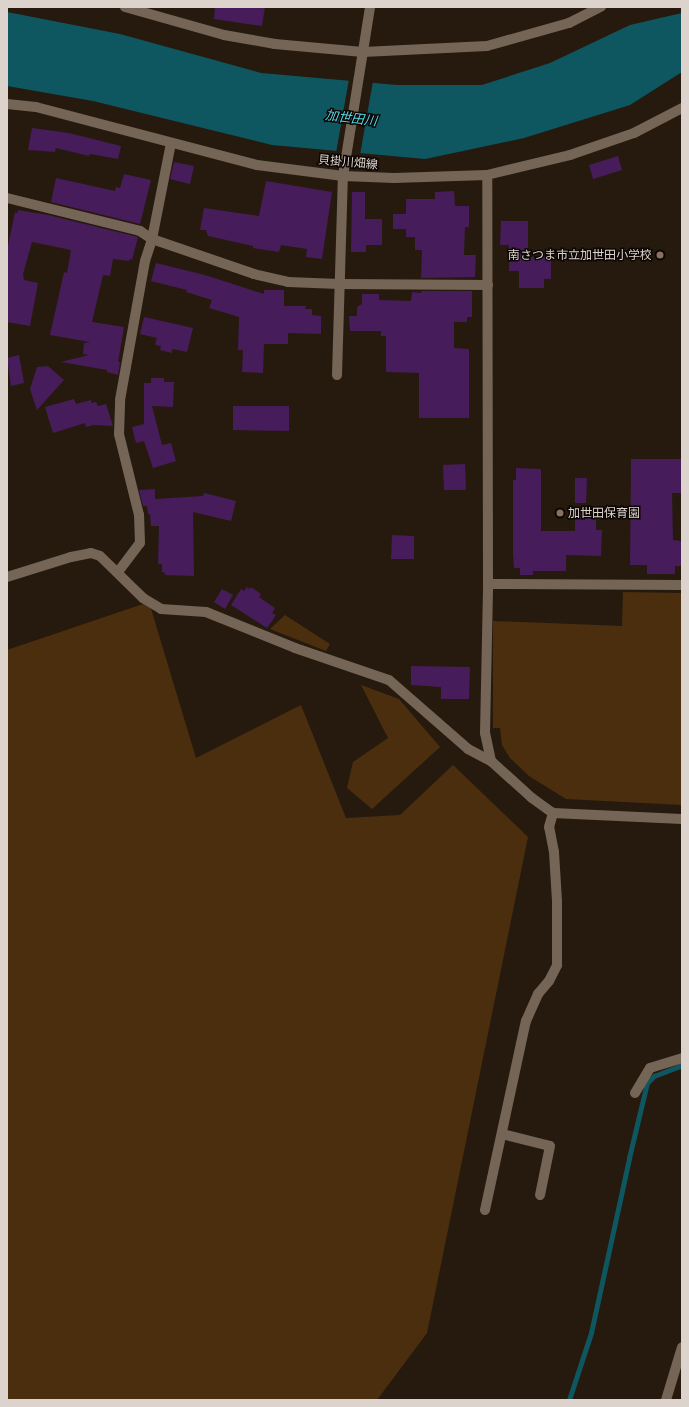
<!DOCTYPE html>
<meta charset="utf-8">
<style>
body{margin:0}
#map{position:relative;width:689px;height:1407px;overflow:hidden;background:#261a0e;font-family:"PT Sans Narrow","Noto Sans JP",sans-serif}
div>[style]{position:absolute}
.green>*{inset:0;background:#4b2e0e}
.water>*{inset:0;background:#0e5760}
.pier>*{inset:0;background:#261a0e}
.stream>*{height:4.5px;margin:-2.25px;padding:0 2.25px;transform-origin:2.25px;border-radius:2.25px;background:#0e5760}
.building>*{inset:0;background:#471c5a}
.minor>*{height:10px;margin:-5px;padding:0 5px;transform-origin:5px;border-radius:5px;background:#746557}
.tertiary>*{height:10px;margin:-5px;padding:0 5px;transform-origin:5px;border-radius:5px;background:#746557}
.dots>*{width:11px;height:11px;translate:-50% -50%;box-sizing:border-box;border:2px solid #0b0603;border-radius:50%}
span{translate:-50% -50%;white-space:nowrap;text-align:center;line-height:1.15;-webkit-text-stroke:3px #0b0603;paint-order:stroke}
.street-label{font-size:12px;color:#dcd4cc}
.poi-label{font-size:12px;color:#dcd4cc}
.right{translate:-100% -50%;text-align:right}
.left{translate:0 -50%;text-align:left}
.water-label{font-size:13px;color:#56d7e8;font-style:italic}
.frame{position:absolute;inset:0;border:8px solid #dcd4cc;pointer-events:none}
</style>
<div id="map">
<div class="green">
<i style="clip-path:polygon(623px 592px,682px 593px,682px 805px,566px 799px,529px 776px,510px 758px,502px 745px,500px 728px,493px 728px,493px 621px,622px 626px)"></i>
<i style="clip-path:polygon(149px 602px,196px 758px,301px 705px,346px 818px,400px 815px,453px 765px,528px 837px,427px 1333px,377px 1400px,8px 1400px,7px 650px)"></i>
<i style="clip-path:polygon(285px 615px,330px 644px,326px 651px,270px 629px)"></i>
<i style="clip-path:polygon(361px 685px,399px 699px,440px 747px,372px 809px,347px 788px,353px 762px,388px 738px)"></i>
</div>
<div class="water">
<i style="clip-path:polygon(7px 12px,120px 34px,261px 73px,397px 85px,482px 85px,550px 63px,630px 25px,682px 13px,682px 72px,630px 105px,524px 138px,425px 159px,272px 145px,93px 101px,7px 86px)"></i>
</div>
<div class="pier">
<i style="clip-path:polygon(349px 79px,373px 81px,360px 155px,336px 153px)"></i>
</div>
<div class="stream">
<i style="left:569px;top:1400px;width:71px;rotate:-71.8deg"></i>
<i style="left:591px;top:1333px;width:179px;rotate:-77.7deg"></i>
<i style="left:629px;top:1158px;width:77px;rotate:-76.5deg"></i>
<i style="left:647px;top:1083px;width:10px;rotate:-45deg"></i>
<i style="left:654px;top:1076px;width:30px;rotate:-21deg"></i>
</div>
<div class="building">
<i style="clip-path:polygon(215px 7px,265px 7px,262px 26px,214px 19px)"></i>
<i style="clip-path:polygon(32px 128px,69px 133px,121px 146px,118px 159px,90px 154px,89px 156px,56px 148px,55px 152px,28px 150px)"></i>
<i style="clip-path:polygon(618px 156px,622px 170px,593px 179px,589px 165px)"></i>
<i style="clip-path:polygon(174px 162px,194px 166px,190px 184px,170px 179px)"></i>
<i style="clip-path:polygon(124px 174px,151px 180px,140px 224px,51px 202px,56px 178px,115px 191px,116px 187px,120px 188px)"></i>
<i style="clip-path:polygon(266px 181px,332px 192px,322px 259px,306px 257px,307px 249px,281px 245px,279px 252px,253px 248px,253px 246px,208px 236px,206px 230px,200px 230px,204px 208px,259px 216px)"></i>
<i style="clip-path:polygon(454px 191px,455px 206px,469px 206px,469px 227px,465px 227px,464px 255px,476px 255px,475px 277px,421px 278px,422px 250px,415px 250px,415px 237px,406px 237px,406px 229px,393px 229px,393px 214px,406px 214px,406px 199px,435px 199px,435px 192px)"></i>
<i style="clip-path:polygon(352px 192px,365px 192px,365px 219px,382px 219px,382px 245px,366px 245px,366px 252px,351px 252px)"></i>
<i style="clip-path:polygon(18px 210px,48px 215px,138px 237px,132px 260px,130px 259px,129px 261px,113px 259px,110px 276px,103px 275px,92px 322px,124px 327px,118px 362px,120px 362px,118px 375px,107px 372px,107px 370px,61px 362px,89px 355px,83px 354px,84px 343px,90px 342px,50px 335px,64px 272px,67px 273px,71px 250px,32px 242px,23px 274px,24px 280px,38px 283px,30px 326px,7px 322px,7px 251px,15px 212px,18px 213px)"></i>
<i style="clip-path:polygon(501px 221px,528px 221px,528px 257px,551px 257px,551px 279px,544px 279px,544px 288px,519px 288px,519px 271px,509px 271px,509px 245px,500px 245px)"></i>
<i style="clip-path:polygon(156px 263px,205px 275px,264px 294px,264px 290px,284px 290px,284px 306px,306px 306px,305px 309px,312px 309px,312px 315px,321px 316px,321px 334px,288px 333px,288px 344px,264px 344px,263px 373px,242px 372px,243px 350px,238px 350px,239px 317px,209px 308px,212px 300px,186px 292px,187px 290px,151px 281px)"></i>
<i style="clip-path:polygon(421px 291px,472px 291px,472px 317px,467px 317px,467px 322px,454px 322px,454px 348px,469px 349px,469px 418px,419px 418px,419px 373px,386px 372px,386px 336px,381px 336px,381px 331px,350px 331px,349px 316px,357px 316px,357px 307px,362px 304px,362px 294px,379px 294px,379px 300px,411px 301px,412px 292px,421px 293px)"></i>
<i style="clip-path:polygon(144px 317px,193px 328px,187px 352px,172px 349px,172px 353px,160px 350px,161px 346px,155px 345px,157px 338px,140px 334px)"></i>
<i style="clip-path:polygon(19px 355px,24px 383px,11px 386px,7px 358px)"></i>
<i style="clip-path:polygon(48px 366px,64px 380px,37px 410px,30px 389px,37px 367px)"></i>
<i style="clip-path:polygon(151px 378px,164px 378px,164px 382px,174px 382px,173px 407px,152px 406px,162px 445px,171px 443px,176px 461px,153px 468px,144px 441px,136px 443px,132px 427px,144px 424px,144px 383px,151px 383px)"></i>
<i style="clip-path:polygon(74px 399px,76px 404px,91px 400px,91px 403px,96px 402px,98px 406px,106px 404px,113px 426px,93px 425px,86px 427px,85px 423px,53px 433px,45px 407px)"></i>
<i style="clip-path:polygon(233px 406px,289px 406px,289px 431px,233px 430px)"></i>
<i style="clip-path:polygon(631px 459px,682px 459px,682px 493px,672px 493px,673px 540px,682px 541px,682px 566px,675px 566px,675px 574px,647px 574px,647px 565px,630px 565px)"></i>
<i style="clip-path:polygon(465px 464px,466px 490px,444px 490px,443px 465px)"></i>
<i style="clip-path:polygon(516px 468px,541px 469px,541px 531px,575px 531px,575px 511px,596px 511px,596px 530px,602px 530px,601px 556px,566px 555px,566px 571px,533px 571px,533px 575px,520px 575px,520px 568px,514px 568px,513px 553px,513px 480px,516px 480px)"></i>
<i style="clip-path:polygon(575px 478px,587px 478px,586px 503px,575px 503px)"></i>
<i style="clip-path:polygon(155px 489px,155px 499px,203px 496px,204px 493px,236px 501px,231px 521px,193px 512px,194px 576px,165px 575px,165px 573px,162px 572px,162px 564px,158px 564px,159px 526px,151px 526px,150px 514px,148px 514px,147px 506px,143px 506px,139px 490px)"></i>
<i style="clip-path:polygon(392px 535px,414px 536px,414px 559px,391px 559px)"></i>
<i style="clip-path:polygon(247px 587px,250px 589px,251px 587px,261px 594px,259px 597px,275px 608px,272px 613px,276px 615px,267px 628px,231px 605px,241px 589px,244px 591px)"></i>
<i style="clip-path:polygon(222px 589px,233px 595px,225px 609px,214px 602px)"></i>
<i style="clip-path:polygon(411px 666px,470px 667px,469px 699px,441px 699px,441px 687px,411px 685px)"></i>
</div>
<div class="minor">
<i style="left:125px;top:7px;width:103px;rotate:15.8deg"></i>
<i style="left:224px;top:35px;width:52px;rotate:10deg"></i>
<i style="left:275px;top:44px;width:88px;rotate:5.2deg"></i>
<i style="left:363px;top:52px;width:124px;rotate:-2.8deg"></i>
<i style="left:487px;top:46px;width:85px;rotate:-15.7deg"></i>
<i style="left:569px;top:23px;width:36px;rotate:-27deg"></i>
<i style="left:7px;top:198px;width:137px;rotate:13.9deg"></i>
<i style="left:140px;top:231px;width:14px;rotate:34deg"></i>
<i style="left:152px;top:239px;width:108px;rotate:18.9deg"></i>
<i style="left:254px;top:274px;width:35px;rotate:13deg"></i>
<i style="left:288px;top:282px;width:51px;rotate:2.2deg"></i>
<i style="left:339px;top:284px;width:149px;rotate:0.4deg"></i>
<i style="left:337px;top:375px;width:199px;rotate:-88.3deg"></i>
<i style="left:343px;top:176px;width:171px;rotate:-80.9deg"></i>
<i style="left:118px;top:572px;width:36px;rotate:-53deg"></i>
<i style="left:140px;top:543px;width:28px;rotate:-92deg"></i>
<i style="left:139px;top:515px;width:83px;rotate:-103.9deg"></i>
<i style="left:119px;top:434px;width:34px;rotate:-88deg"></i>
<i style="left:120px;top:400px;width:141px;rotate:-79.8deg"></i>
<i style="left:145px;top:261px;width:23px;rotate:-72deg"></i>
<i style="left:152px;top:239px;width:98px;rotate:-78.8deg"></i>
<i style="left:7px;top:577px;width:67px;rotate:-17.4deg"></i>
<i style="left:71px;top:557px;width:20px;rotate:-11deg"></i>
<i style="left:91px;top:553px;width:9px;rotate:18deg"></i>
<i style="left:100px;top:556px;width:60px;rotate:44.3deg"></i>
<i style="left:143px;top:598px;width:21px;rotate:31deg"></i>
<i style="left:161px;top:609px;width:45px;rotate:3.8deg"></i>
<i style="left:206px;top:612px;width:96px;rotate:22deg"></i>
<i style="left:295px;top:648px;width:99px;rotate:18.8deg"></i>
<i style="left:389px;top:680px;width:105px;rotate:41.1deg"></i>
<i style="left:468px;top:749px;width:26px;rotate:28deg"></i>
<i style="left:491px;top:761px;width:55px;rotate:42.1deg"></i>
<i style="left:532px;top:798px;width:26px;rotate:36deg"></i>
<i style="left:553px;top:813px;width:129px;rotate:2.7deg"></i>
<i style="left:488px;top:584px;width:194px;rotate:0.3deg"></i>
<i style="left:491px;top:761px;width:29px;rotate:-102deg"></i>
<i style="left:485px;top:733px;width:149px;rotate:-88.8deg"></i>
<i style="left:488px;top:584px;width:409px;rotate:-90.1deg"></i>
<i style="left:487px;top:175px;width:85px;rotate:-13.5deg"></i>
<i style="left:570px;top:155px;width:68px;rotate:-19deg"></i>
<i style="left:634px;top:133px;width:54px;rotate:-27.5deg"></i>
<i style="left:635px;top:1093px;width:29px;rotate:-59deg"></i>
<i style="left:650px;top:1068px;width:34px;rotate:-17deg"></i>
<i style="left:502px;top:1134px;width:49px;rotate:14deg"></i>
<i style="left:550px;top:1146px;width:50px;rotate:101.5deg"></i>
<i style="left:485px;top:1210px;width:193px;rotate:-77.8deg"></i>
<i style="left:526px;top:1021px;width:30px;rotate:-66deg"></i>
<i style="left:538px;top:994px;width:17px;rotate:-50deg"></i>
<i style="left:549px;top:981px;width:18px;rotate:-63deg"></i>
<i style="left:557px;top:965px;width:64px;rotate:-90deg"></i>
<i style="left:557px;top:901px;width:49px;rotate:-93.5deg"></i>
<i style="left:554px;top:852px;width:25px;rotate:-101deg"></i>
<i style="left:549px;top:827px;width:15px;rotate:-74deg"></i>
</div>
<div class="tertiary">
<i style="left:7px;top:104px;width:29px;rotate:6deg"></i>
<i style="left:36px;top:107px;width:228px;rotate:14.7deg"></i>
<i style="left:257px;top:165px;width:87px;rotate:7.3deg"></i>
<i style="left:343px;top:176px;width:51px;rotate:2.2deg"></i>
<i style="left:394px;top:178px;width:93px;rotate:-1.8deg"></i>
<i style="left:666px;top:1400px;width:55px;rotate:-73.2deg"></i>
</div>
<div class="dots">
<i style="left:660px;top:255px;background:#8d6e63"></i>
<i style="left:560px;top:513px;background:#8d6e63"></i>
</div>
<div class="street-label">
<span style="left:348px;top:162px;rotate:5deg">貝掛川畑線</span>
</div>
<div class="poi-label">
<span class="right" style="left:652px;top:255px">南さつま市立加世田小学校</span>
<span class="left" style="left:568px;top:513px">加世田保育園</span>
</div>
<div class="water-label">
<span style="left:351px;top:119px;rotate:7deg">加世田川</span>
</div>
<div class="frame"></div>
</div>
